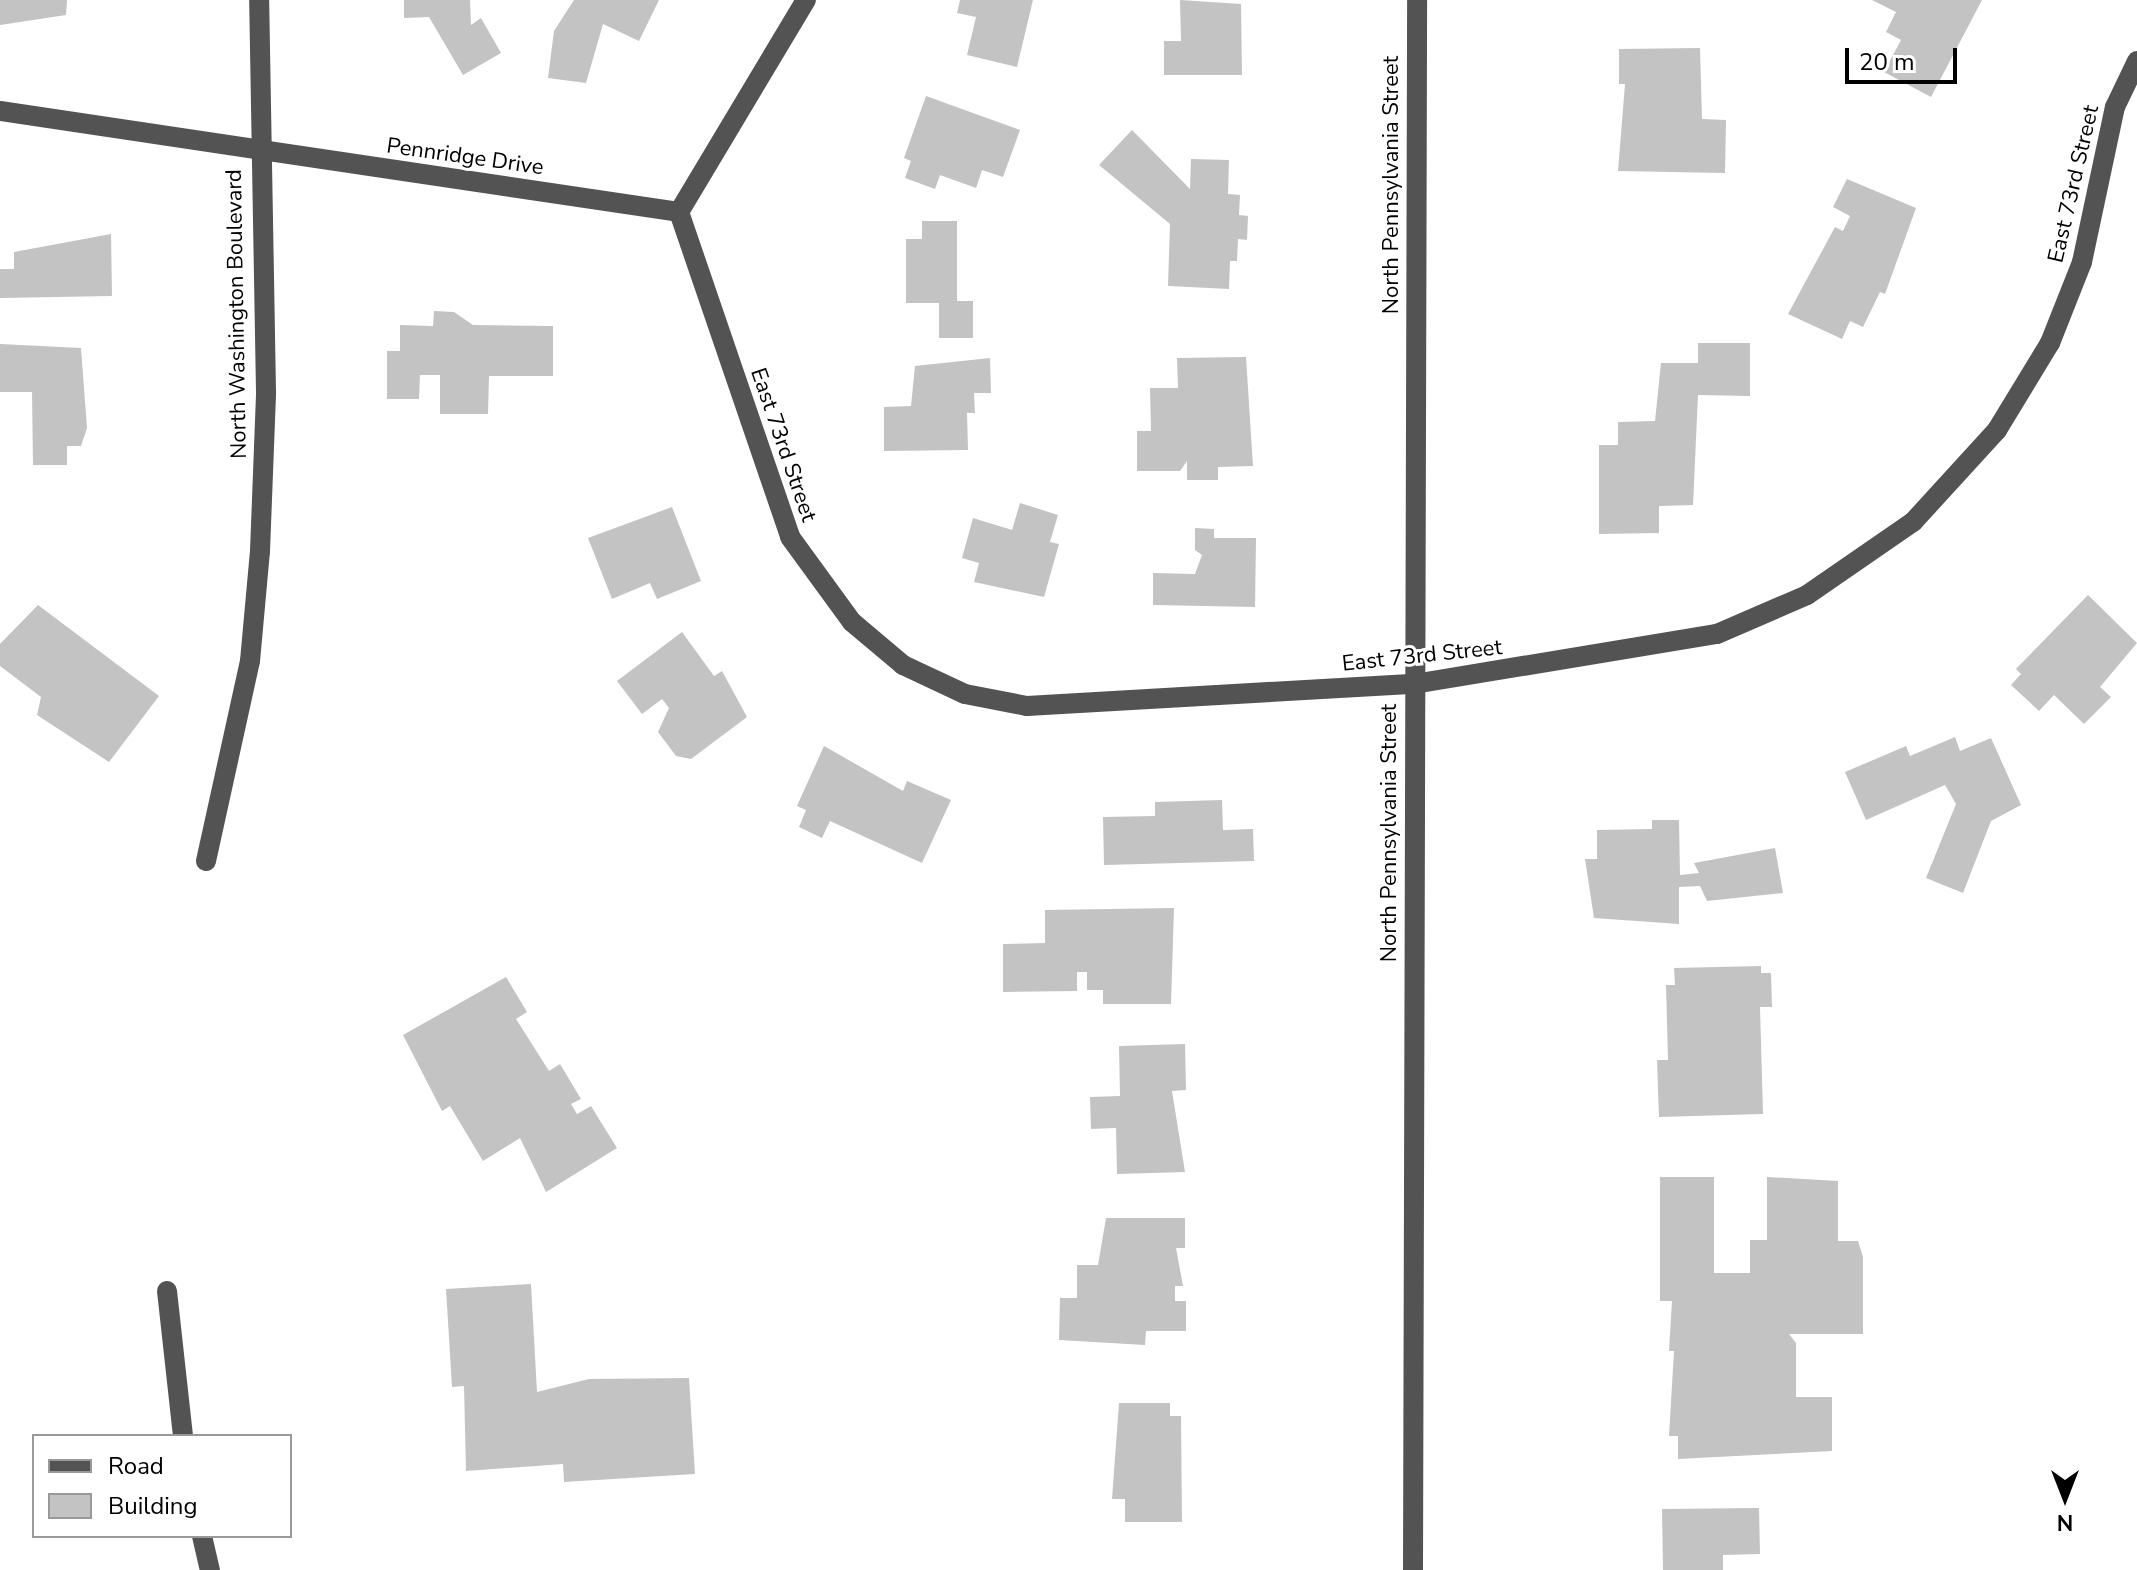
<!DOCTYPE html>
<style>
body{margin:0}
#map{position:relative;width:2137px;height:1570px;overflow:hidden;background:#fff;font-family:"Nunito Sans",sans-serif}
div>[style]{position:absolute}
.building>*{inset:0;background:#c3c3c3}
.minor>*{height:20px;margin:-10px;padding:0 10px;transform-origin:10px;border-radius:10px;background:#535353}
span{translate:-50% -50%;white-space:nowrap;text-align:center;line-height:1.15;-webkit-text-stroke:6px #fff;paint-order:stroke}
.street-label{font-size:22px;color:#000}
.legend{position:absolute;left:32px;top:1434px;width:260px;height:104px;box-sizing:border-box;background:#fff;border:2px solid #999;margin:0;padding:10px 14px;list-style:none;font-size:24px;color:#000}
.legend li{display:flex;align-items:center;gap:16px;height:40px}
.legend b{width:40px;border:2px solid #999}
.north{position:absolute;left:2025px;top:1458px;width:80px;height:80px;-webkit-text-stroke:6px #fff;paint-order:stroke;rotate:180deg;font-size:22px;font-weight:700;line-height:32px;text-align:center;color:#000}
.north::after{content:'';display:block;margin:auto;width:28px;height:36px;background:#000;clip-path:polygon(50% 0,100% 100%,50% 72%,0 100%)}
.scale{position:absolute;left:1845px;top:48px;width:112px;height:36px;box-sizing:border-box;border:4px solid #000;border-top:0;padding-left:10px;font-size:24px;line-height:28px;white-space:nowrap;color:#000;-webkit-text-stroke:6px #fff;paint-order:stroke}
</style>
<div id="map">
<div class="building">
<i style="clip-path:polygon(0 0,67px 0,66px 15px,0 25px)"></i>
<i style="clip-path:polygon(404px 0,470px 0,471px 25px,481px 18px,501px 53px,463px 75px,429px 17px,404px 18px)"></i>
<i style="clip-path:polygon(574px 0,659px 0,639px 41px,603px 24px,586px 83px,548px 78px,554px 31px)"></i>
<i style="clip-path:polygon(960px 0,1033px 0,1017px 67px,967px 55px,976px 17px,957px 13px)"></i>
<i style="clip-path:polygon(1180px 0,1241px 4px,1242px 75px,1164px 75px,1164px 41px,1181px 41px)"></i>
<i style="clip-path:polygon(1872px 0,1982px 0,1931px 97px,1884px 72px,1901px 40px,1886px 32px,1896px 12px)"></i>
<i style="clip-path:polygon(1700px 48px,1702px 119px,1726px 120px,1725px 173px,1618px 171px,1625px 84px,1619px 84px,1619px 49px)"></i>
<i style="clip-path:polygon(926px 96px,1020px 130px,1003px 177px,982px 170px,976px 188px,940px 175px,935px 189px,905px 178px,911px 161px,904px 158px)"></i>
<i style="clip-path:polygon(1132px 130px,1190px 189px,1191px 159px,1229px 160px,1228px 194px,1240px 195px,1239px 215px,1248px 216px,1247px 240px,1238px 239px,1237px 261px,1230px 261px,1229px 289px,1168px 286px,1170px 224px,1099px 165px)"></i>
<i style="clip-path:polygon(1847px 179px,1916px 208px,1885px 294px,1880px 292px,1863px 327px,1850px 321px,1842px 339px,1788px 314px,1835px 227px,1843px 231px,1850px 216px,1833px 207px)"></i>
<i style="clip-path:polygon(922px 221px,957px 221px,957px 301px,973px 301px,973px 338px,939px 338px,939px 303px,906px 303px,906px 239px,922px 239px)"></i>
<i style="clip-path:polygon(111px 234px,112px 296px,0 298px,0 269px,14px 269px,14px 252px)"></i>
<i style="clip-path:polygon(434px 311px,454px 312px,473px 325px,553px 326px,553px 376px,489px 376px,488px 414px,440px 414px,440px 375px,420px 375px,419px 399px,387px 399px,387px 351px,400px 351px,400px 325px,433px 326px)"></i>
<i style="clip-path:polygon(1698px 343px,1750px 343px,1750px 396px,1698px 395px,1693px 505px,1659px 506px,1659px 533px,1599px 534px,1599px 445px,1618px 445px,1618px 422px,1655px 421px,1661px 363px,1698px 363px)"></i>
<i style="clip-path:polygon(0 344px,81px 348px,87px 428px,81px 446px,67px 446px,67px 465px,33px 465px,32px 392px,0 392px)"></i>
<i style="clip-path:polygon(1246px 357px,1253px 466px,1218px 467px,1218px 480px,1187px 480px,1187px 461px,1180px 471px,1137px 471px,1137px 431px,1151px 431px,1150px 388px,1178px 388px,1177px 358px)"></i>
<i style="clip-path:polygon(990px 358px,991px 393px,974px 393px,975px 413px,967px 413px,968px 450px,884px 451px,884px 407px,911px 406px,915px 366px)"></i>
<i style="clip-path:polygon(1020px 503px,1058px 515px,1050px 542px,1059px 544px,1044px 597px,974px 582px,979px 563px,962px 558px,973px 518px,1012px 530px)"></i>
<i style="clip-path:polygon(672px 507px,701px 581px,657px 599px,650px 583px,612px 599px,588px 538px)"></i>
<i style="clip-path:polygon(1195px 528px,1214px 529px,1214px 538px,1256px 538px,1255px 607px,1153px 605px,1153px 573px,1195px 574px,1202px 555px,1195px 550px)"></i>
<i style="clip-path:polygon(2088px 595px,2137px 643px,2100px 687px,2111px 697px,2084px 724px,2054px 695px,2039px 711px,2011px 685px,2021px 674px,2016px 669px)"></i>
<i style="clip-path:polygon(38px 605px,159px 696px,109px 762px,37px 715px,41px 697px,0 666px,0 644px)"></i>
<i style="clip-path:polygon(682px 632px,714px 676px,722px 671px,747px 717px,691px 759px,676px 756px,658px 732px,669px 708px,662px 699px,642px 714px,617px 681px)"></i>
<i style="clip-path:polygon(1955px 737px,1960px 751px,1991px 738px,2021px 805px,1991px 821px,1963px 893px,1926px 878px,1956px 804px,1945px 785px,1866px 820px,1845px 772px,1906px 746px,1910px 756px)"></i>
<i style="clip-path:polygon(824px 746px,903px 791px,907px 781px,951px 800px,922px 863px,830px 821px,822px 838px,799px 827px,806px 810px,797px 806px)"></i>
<i style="clip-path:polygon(1222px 800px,1223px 830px,1253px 829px,1254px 861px,1104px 865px,1103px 817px,1155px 816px,1155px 802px)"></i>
<i style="clip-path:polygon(1652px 820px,1679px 820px,1680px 875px,1699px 873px,1694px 863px,1775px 848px,1783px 893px,1707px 901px,1700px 886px,1679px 887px,1679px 924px,1594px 918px,1585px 859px,1597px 859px,1597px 830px,1652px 829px)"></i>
<i style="clip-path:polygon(1174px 908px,1171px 1004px,1103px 1004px,1103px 990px,1087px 990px,1087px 972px,1077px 972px,1077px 991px,1003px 992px,1003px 944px,1045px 943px,1045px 910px)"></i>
<i style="clip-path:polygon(1761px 966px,1761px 973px,1771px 973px,1772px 1007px,1760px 1007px,1763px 1114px,1659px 1117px,1657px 1060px,1668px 1060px,1666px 985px,1675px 985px,1674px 968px)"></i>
<i style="clip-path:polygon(506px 977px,527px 1012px,516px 1019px,549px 1071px,560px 1064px,581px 1099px,571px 1104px,577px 1114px,591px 1106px,617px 1148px,546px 1192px,520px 1138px,483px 1161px,450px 1106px,442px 1111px,403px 1035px)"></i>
<i style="clip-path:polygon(1185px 1044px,1186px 1090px,1172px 1091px,1185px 1172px,1117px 1174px,1116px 1128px,1091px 1129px,1090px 1097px,1120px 1096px,1119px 1046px)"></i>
<i style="clip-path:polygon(1660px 1177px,1714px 1177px,1714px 1273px,1750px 1273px,1750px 1240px,1767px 1240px,1767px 1177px,1838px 1181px,1838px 1241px,1858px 1241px,1863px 1257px,1863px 1334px,1789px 1334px,1796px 1343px,1796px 1397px,1832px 1397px,1832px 1451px,1678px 1459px,1678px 1436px,1669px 1436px,1674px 1351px,1669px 1351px,1672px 1301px,1660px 1301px)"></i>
<i style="clip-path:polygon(1106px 1218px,1185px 1218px,1185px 1248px,1176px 1248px,1183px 1286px,1175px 1286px,1175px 1301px,1186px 1301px,1186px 1331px,1146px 1331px,1145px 1345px,1059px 1340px,1060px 1298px,1077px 1298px,1077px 1265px,1098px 1265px)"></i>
<i style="clip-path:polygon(531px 1284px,537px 1392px,589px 1379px,689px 1378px,695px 1474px,564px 1482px,563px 1464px,466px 1471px,464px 1386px,452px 1387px,446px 1289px)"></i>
<i style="clip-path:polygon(1119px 1403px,1170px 1403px,1170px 1416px,1181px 1416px,1182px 1522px,1125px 1522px,1125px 1499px,1112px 1499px)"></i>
<i style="clip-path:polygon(1759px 1508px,1760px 1554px,1723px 1555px,1723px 1570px,1663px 1570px,1662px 1509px)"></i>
</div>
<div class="minor">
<i style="left:0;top:111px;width:686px;rotate:8.46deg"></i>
<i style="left:679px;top:212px;width:343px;rotate:71.1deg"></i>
<i style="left:790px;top:537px;width:105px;rotate:53.9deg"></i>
<i style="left:852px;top:622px;width:67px;rotate:40.1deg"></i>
<i style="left:903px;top:665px;width:68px;rotate:25.1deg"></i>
<i style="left:965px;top:694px;width:63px;rotate:11deg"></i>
<i style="left:1027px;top:706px;width:388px;rotate:-3.3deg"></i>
<i style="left:1414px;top:684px;width:307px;rotate:-9.4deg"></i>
<i style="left:1717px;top:634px;width:98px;rotate:-23.4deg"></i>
<i style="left:1807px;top:595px;width:129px;rotate:-34.6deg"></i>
<i style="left:1913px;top:522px;width:125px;rotate:-47.6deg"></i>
<i style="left:1997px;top:430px;width:102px;rotate:-58.7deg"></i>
<i style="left:2050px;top:343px;width:87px;rotate:-68.4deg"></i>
<i style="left:2082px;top:262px;width:158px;rotate:-78deg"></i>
<i style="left:2115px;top:107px;width:51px;rotate:-64.4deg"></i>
<i style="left:679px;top:212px;width:247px;rotate:-59.1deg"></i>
<i style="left:206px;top:861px;width:205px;rotate:-77.6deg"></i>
<i style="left:250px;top:661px;width:110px;rotate:-84.8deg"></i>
<i style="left:260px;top:551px;width:159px;rotate:-87.8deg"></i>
<i style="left:266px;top:392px;width:392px;rotate:-91deg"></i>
<i style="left:167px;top:1291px;width:146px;rotate:83.7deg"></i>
<i style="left:202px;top:1536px;width:35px;rotate:77deg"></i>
<i style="left:1413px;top:1570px;width:1570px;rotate:-89.85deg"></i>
</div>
<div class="street-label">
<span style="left:465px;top:157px;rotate:8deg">Pennridge Drive</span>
<span style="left:2074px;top:184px;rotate:-77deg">East 73rd Street</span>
<span style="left:1392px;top:185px;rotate:-90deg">North Pennsylvania Street</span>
<span style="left:237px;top:314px;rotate:-91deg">North Washington Boulevard</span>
<span style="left:783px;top:445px;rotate:71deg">East 73rd Street</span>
<span style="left:1422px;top:656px;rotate:-6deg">East 73rd Street</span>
<span style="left:1390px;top:833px;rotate:-90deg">North Pennsylvania Street</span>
</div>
<ul class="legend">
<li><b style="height:10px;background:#535353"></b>Road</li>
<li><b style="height:22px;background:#c3c3c3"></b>Building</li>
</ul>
<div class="north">N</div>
<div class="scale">20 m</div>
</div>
